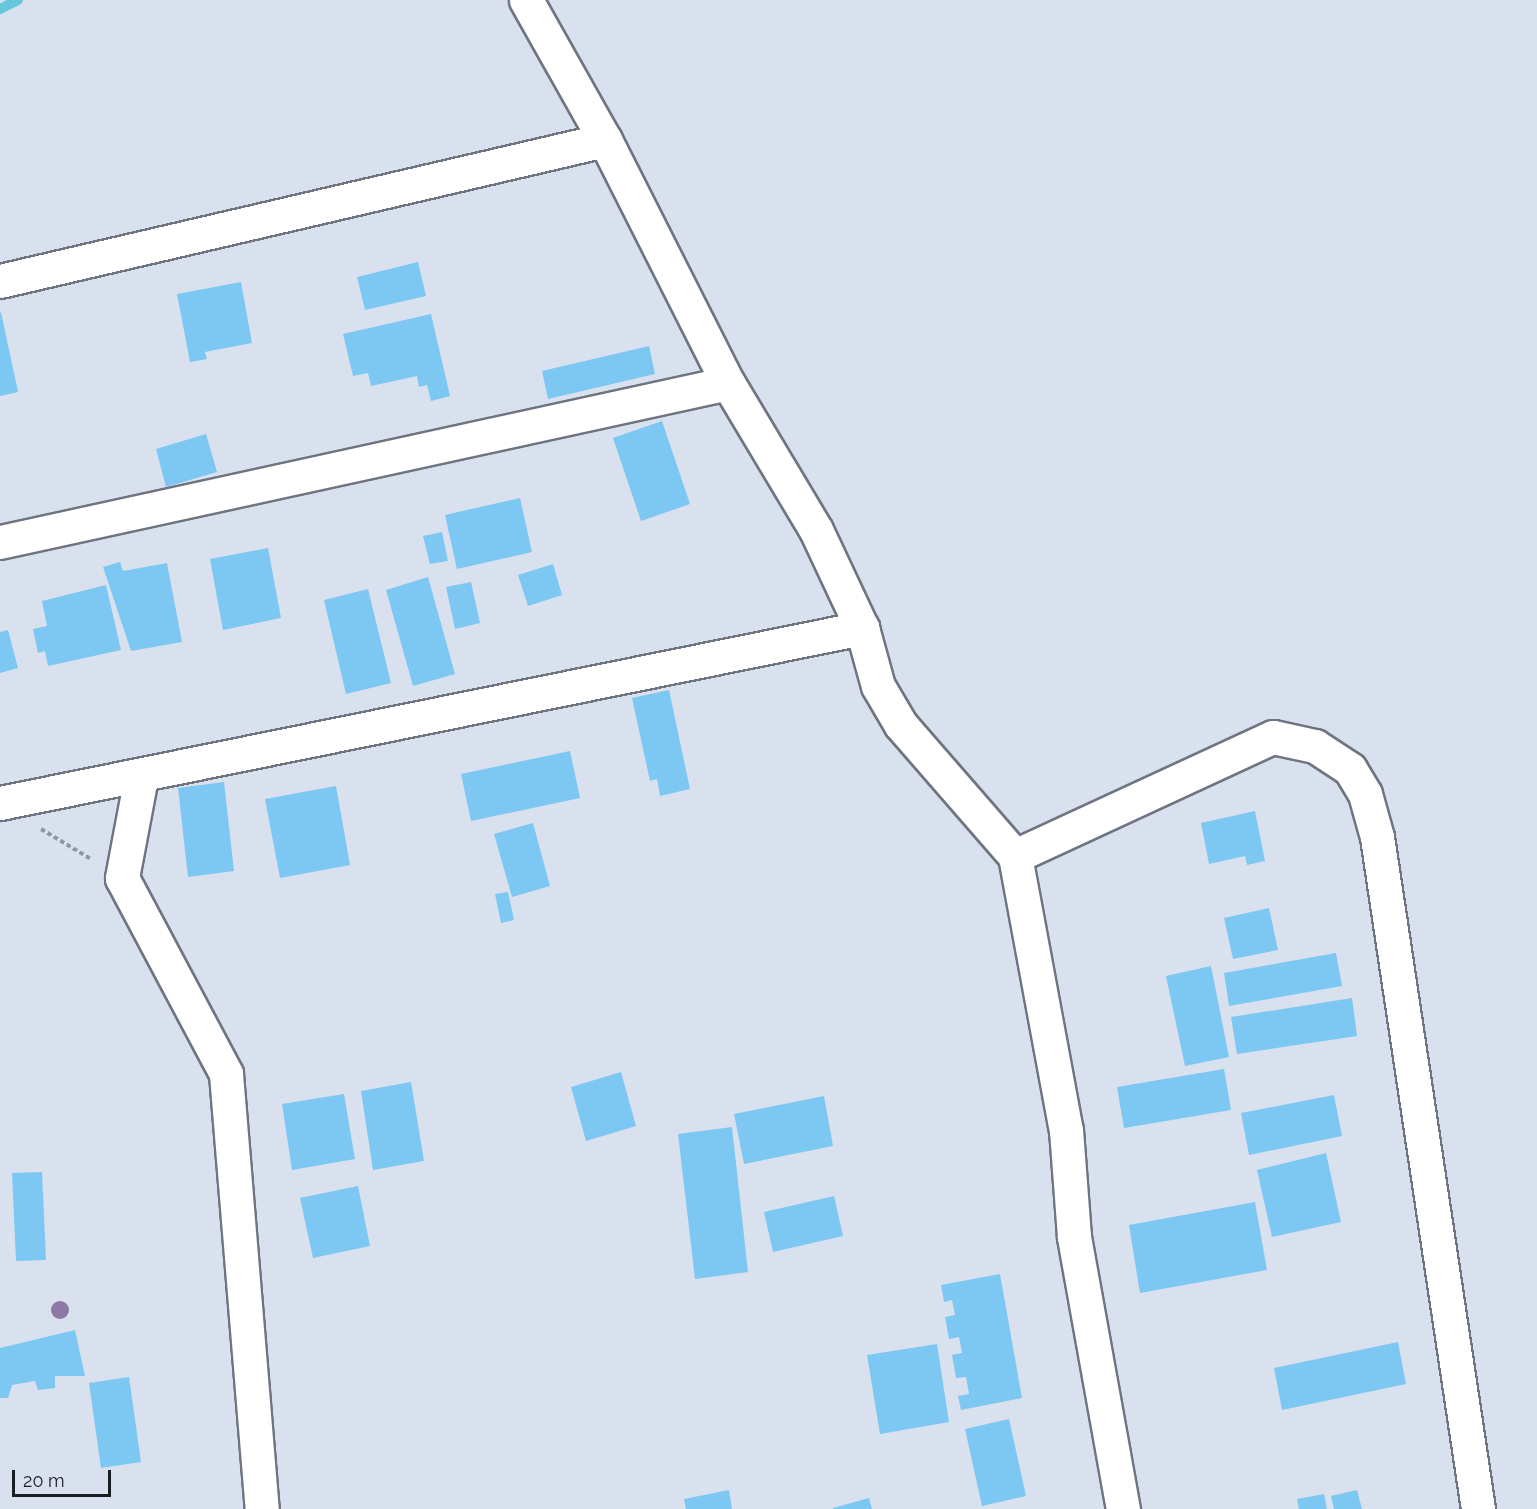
<!DOCTYPE html>
<style>
body{margin:0}
#map{position:relative;width:1537px;height:1509px;overflow:hidden;background:#d9e1ee;font-family:Raleway,sans-serif}
div>[style]{position:absolute}
.stream>*{height:10px;margin:-5px;padding:0 5px;transform-origin:5px;border-radius:5px;background:#64c8da}
.building>*{inset:0;background:#7dc7f3}
.path>*{height:4px;margin-top:-2px;transform-origin:0;background:repeating-linear-gradient(90deg,#9197a1 0 4.5px,transparent 0 7.5px)}
.roads{filter:drop-shadow(2px 0 #6e7581) drop-shadow(-2px 0 #6e7581) drop-shadow(0 2px #6e7581) drop-shadow(0 -2px #6e7581)}
.minor>*{height:33px;margin:-16.5px;padding:0 16.5px;transform-origin:16.5px;border-radius:16.5px;background:#fff}
.trees>*{width:18px;height:18px;margin:-9px;border-radius:50%;background:#8f78a6}
span{translate:-50% -50%;white-space:nowrap;text-align:center;line-height:1.15;-webkit-text-stroke:4.5px #d9e1ee;paint-order:stroke}
.scale{position:absolute;left:12px;top:1470px;width:99px;height:27px;box-sizing:border-box;border:3px solid #1a1d22;border-top:0;padding-left:8px;font-size:18px;line-height:21px;white-space:nowrap;color:#1a1d22;-webkit-text-stroke:4px #d9e1ee;paint-order:stroke}
</style>
<div id="map">
<div class="stream">
<i style="left:0;top:9px;width:20px;rotate:-27deg"></i>
</div>
<div class="building">
<i style="clip-path:polygon(418px 262px,426px 296px,365px 310px,357px 277px)"></i>
<i style="clip-path:polygon(241px 282px,252px 343px,205px 352px,207px 359px,190px 362px,177px 294px)"></i>
<i style="clip-path:polygon(1px 312px,18px 392px,0 396px,0 313px)"></i>
<i style="clip-path:polygon(431px 314px,450px 396px,431px 401px,427px 385px,419px 387px,417px 376px,371px 386px,368px 373px,353px 376px,343px 334px)"></i>
<i style="clip-path:polygon(649px 346px,655px 374px,548px 399px,542px 371px)"></i>
<i style="clip-path:polygon(662px 421px,690px 504px,641px 521px,613px 438px)"></i>
<i style="clip-path:polygon(206px 434px,217px 472px,166px 487px,156px 449px)"></i>
<i style="clip-path:polygon(520px 498px,532px 552px,457px 569px,445px 515px)"></i>
<i style="clip-path:polygon(442px 532px,448px 561px,430px 564px,423px 536px)"></i>
<i style="clip-path:polygon(268px 548px,281px 618px,223px 630px,210px 559px)"></i>
<i style="clip-path:polygon(120px 562px,123px 571px,167px 563px,182px 642px,131px 651px,103px 567px)"></i>
<i style="clip-path:polygon(553px 564px,562px 595px,528px 606px,518px 575px)"></i>
<i style="clip-path:polygon(428px 577px,455px 674px,413px 686px,386px 590px)"></i>
<i style="clip-path:polygon(471px 582px,480px 623px,455px 629px,446px 587px)"></i>
<i style="clip-path:polygon(106px 585px,121px 650px,48px 666px,45px 651px,38px 653px,33px 629px,47px 626px,42px 601px)"></i>
<i style="clip-path:polygon(368px 589px,391px 683px,346px 694px,324px 600px)"></i>
<i style="clip-path:polygon(8px 630px,18px 668px,0 673px,0 632px)"></i>
<i style="clip-path:polygon(669px 690px,690px 789px,660px 796px,657px 779px,650px 781px,632px 698px)"></i>
<i style="clip-path:polygon(570px 751px,580px 798px,471px 821px,461px 774px)"></i>
<i style="clip-path:polygon(224px 782px,234px 871px,188px 877px,178px 788px)"></i>
<i style="clip-path:polygon(336px 786px,350px 865px,280px 878px,265px 799px)"></i>
<i style="clip-path:polygon(1255px 811px,1265px 861px,1247px 865px,1245px 856px,1209px 864px,1201px 823px)"></i>
<i style="clip-path:polygon(533px 823px,550px 886px,512px 897px,494px 834px)"></i>
<i style="clip-path:polygon(508px 892px,514px 920px,501px 923px,495px 894px)"></i>
<i style="clip-path:polygon(1269px 908px,1278px 950px,1233px 959px,1224px 918px)"></i>
<i style="clip-path:polygon(1336px 953px,1342px 986px,1229px 1006px,1224px 973px)"></i>
<i style="clip-path:polygon(1211px 966px,1229px 1057px,1185px 1066px,1166px 976px)"></i>
<i style="clip-path:polygon(1352px 998px,1357px 1036px,1237px 1054px,1231px 1017px)"></i>
<i style="clip-path:polygon(1224px 1069px,1231px 1110px,1124px 1128px,1117px 1087px)"></i>
<i style="clip-path:polygon(621px 1072px,636px 1126px,586px 1141px,571px 1087px)"></i>
<i style="clip-path:polygon(411px 1082px,424px 1161px,373px 1170px,361px 1091px)"></i>
<i style="clip-path:polygon(344px 1094px,355px 1159px,292px 1170px,282px 1104px)"></i>
<i style="clip-path:polygon(1334px 1095px,1342px 1136px,1249px 1155px,1241px 1113px)"></i>
<i style="clip-path:polygon(824px 1096px,833px 1146px,744px 1164px,734px 1114px)"></i>
<i style="clip-path:polygon(732px 1127px,748px 1272px,695px 1279px,678px 1134px)"></i>
<i style="clip-path:polygon(1326px 1153px,1341px 1222px,1272px 1237px,1257px 1170px)"></i>
<i style="clip-path:polygon(42px 1172px,46px 1260px,16px 1261px,12px 1173px)"></i>
<i style="clip-path:polygon(358px 1186px,370px 1246px,313px 1258px,300px 1198px)"></i>
<i style="clip-path:polygon(834px 1196px,843px 1236px,773px 1252px,764px 1212px)"></i>
<i style="clip-path:polygon(1255px 1202px,1267px 1270px,1140px 1293px,1129px 1225px)"></i>
<i style="clip-path:polygon(1000px 1274px,1022px 1398px,961px 1410px,958px 1396px,969px 1394px,966px 1377px,956px 1378px,952px 1355px,962px 1353px,959px 1337px,949px 1339px,945px 1317px,955px 1315px,952px 1300px,944px 1302px,941px 1285px)"></i>
<i style="clip-path:polygon(75px 1330px,85px 1376px,55px 1376px,55px 1388px,38px 1390px,35px 1381px,12px 1385px,8px 1398px,0 1398px,0 1348px)"></i>
<i style="clip-path:polygon(1398px 1342px,1406px 1384px,1282px 1410px,1274px 1368px)"></i>
<i style="clip-path:polygon(937px 1344px,949px 1422px,880px 1434px,867px 1355px)"></i>
<i style="clip-path:polygon(129px 1377px,141px 1462px,101px 1468px,89px 1383px)"></i>
<i style="clip-path:polygon(1009px 1419px,1026px 1496px,982px 1506px,965px 1429px)"></i>
<i style="clip-path:polygon(729px 1490px,732px 1509px,686px 1509px,684px 1499px)"></i>
<i style="clip-path:polygon(1357px 1490px,1362px 1509px,1334px 1509px,1331px 1496px)"></i>
<i style="clip-path:polygon(1324px 1494px,1327px 1509px,1299px 1509px,1297px 1499px)"></i>
<i style="clip-path:polygon(869px 1498px,872px 1509px,833px 1509px,833px 1508px)"></i>
</div>
<div class="path">
<i style="left:41px;top:829px;width:58px;rotate:31deg"></i>
</div>
<div class="roads">
<div class="minor">
<i style="left:526px;top:0;width:161px;rotate:60.6deg"></i>
<i style="left:605px;top:140px;width:272px;rotate:63.2deg"></i>
<i style="left:728px;top:383px;width:171px;rotate:59.1deg"></i>
<i style="left:816px;top:530px;width:108px;rotate:64.9deg"></i>
<i style="left:862px;top:628px;width:60px;rotate:74.6deg"></i>
<i style="left:878px;top:686px;width:45px;rotate:59.5deg"></i>
<i style="left:901px;top:725px;width:174px;rotate:49deg"></i>
<i style="left:1015px;top:856px;width:279px;rotate:79.5deg"></i>
<i style="left:1066px;top:1130px;width:107px;rotate:85.7deg"></i>
<i style="left:1074px;top:1237px;width:276px;rotate:79.8deg"></i>
<i style="left:0;top:281px;width:621px;rotate:-13.12deg"></i>
<i style="left:0;top:542px;width:745px;rotate:-12.32deg"></i>
<i style="left:141px;top:777px;width:103px;rotate:100.7deg"></i>
<i style="left:122px;top:878px;width:222px;rotate:62deg"></i>
<i style="left:226px;top:1074px;width:436px;rotate:85.3deg"></i>
<i style="left:0;top:803px;width:880px;rotate:-11.48deg"></i>
<i style="left:1015px;top:856px;width:284px;rotate:-24.8deg"></i>
<i style="left:1273px;top:737px;width:43px;rotate:12.1deg"></i>
<i style="left:1315px;top:746px;width:42px;rotate:33.3deg"></i>
<i style="left:1350px;top:769px;width:29px;rotate:59deg"></i>
<i style="left:1365px;top:794px;width:45px;rotate:74.4deg"></i>
<i style="left:1377px;top:837px;width:680px;rotate:81.45deg"></i>
</div>
</div>
<div class="trees">
<i style="left:60px;top:1310px"></i>
</div>
<div class="scale">20 m</div>
</div>
